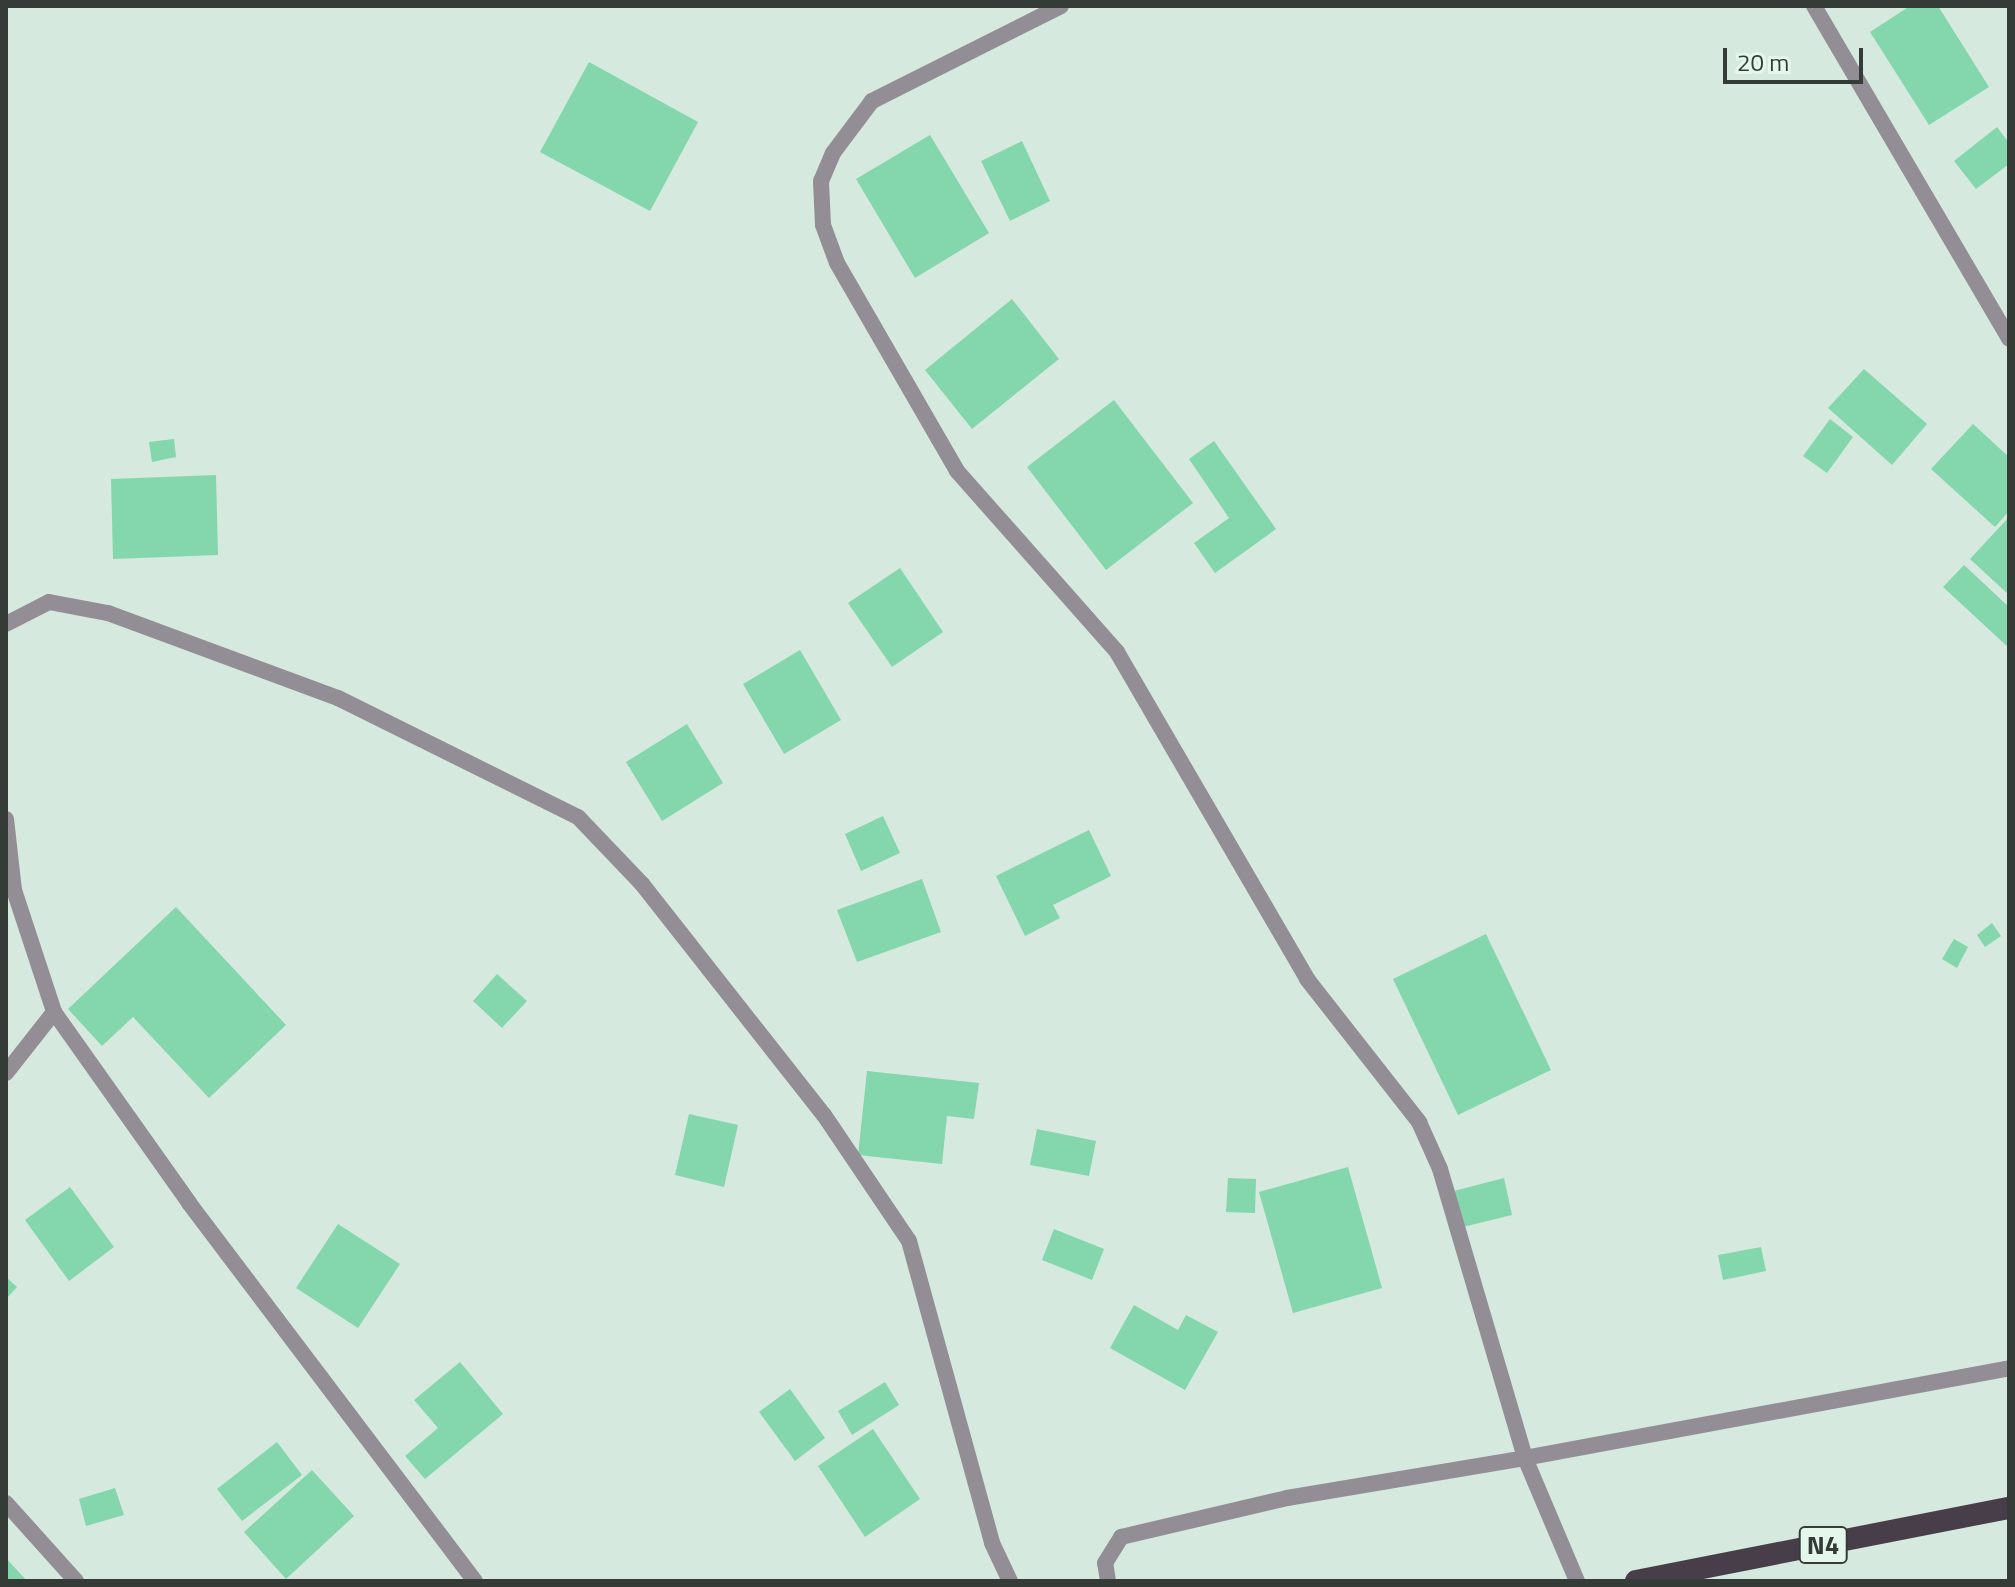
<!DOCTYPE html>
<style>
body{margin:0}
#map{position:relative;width:2015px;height:1587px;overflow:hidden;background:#d6e9de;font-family:"Titillium Web",sans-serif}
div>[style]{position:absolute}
.building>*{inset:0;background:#84d6ac}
.minor>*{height:16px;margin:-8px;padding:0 8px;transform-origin:8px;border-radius:8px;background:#938e95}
.tertiary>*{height:16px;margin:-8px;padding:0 8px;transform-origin:8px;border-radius:8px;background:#938e95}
.trunk>*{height:22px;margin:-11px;padding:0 11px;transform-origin:11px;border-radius:11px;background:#473e49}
span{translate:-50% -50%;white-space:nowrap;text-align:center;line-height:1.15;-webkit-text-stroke:6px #e3f7eb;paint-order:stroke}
.shield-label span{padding:2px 6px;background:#e3f7eb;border:2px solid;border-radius:6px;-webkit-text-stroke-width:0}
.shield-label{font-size:26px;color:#353c38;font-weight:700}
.frame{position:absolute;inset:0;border:8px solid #353c38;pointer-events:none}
.scale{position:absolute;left:1723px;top:48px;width:140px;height:36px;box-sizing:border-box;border:4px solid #353c38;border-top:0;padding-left:10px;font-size:24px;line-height:28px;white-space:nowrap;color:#353c38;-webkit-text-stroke:6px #e3f7eb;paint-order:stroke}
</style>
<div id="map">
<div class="building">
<i style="clip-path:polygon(1910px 6px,1938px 6px,1989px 87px,1929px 125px,1870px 32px)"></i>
<i style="clip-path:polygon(589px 62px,698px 122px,650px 211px,540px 152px)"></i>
<i style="clip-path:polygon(1997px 127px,2009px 143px,2009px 164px,1976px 189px,1954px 161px)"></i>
<i style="clip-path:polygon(930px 135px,989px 233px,915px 278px,856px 179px)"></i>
<i style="clip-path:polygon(1022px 141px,1050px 201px,1010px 221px,981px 161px)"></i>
<i style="clip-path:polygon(1012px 299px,1059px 359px,972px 429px,925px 370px)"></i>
<i style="clip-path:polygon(1864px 369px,1927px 424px,1892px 465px,1828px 408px)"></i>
<i style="clip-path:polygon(1114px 400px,1193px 503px,1106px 570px,1027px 467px)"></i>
<i style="clip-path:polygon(1830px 419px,1853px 437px,1827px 473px,1803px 456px)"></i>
<i style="clip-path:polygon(1973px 424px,2009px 457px,2009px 511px,1995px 527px,1931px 469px)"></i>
<i style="clip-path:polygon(174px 439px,176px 457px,152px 462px,149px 442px)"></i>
<i style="clip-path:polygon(1214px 441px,1276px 529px,1215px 573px,1194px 543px,1229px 518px,1189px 459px)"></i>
<i style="clip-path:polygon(216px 475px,218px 555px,113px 559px,111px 479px)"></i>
<i style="clip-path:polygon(2009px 517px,2009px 595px,1970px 559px)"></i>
<i style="clip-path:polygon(1964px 565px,2009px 607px,2009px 648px,1943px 587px)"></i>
<i style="clip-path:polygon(900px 568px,943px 632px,892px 667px,848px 603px)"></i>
<i style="clip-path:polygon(800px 650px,841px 720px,784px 754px,743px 684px)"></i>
<i style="clip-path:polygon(687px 724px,723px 783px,662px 821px,626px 762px)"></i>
<i style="clip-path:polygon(883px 816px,900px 853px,861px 871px,845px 834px)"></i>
<i style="clip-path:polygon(1089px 830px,1111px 876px,1053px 905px,1060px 918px,1025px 936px,996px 876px)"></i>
<i style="clip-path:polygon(922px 879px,941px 932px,857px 962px,837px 910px)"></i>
<i style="clip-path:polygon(176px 907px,286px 1025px,209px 1098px,133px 1017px,102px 1046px,68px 1009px)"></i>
<i style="clip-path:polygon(1992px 923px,2001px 936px,1985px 947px,1977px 935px)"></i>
<i style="clip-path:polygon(1486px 934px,1551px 1070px,1458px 1115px,1393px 979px)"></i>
<i style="clip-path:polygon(1954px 939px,1968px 947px,1957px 968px,1942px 959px)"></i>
<i style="clip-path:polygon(497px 974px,527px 1001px,502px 1028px,473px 1001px)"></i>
<i style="clip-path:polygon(867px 1071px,979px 1083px,974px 1119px,947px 1116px,942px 1164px,858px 1155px)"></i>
<i style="clip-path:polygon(689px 1114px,738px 1125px,724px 1187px,675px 1175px)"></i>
<i style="clip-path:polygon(1037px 1129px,1096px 1141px,1089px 1176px,1030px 1165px)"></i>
<i style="clip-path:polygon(1348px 1167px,1382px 1288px,1293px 1313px,1259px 1192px)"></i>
<i style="clip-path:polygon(1228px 1178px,1256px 1179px,1255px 1213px,1226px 1212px)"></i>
<i style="clip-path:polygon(1504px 1178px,1512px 1215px,1459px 1228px,1450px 1192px)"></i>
<i style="clip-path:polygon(70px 1187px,114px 1247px,69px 1281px,25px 1220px)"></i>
<i style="clip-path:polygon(338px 1224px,400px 1264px,358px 1328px,296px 1288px)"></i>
<i style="clip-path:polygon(1054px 1229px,1104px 1249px,1092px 1280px,1042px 1260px)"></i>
<i style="clip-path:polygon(1761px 1247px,1766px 1271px,1723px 1280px,1718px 1255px)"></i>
<i style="clip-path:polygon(6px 1277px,17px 1287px,6px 1299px)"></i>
<i style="clip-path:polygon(1134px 1305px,1178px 1330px,1186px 1315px,1218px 1332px,1185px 1390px,1110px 1348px)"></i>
<i style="clip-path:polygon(460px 1362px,503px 1414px,425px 1479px,405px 1456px,438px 1428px,414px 1400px)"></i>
<i style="clip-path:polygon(885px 1382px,899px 1405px,852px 1435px,838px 1411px)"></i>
<i style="clip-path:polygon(790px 1389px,825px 1438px,795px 1461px,759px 1412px)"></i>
<i style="clip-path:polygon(873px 1429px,920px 1499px,865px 1537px,818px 1466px)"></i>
<i style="clip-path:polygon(277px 1442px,302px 1475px,242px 1521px,217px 1489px)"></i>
<i style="clip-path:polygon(312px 1470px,354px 1516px,286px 1579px,244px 1532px)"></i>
<i style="clip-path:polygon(115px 1488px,124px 1515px,86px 1526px,79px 1499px)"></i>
<i style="clip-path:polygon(6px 1558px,27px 1581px,6px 1581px)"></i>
</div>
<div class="minor">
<i style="left:1061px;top:6px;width:212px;rotate:153.3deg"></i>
<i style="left:872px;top:101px;width:65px;rotate:126.9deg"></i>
<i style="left:833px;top:153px;width:30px;rotate:113deg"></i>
<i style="left:821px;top:181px;width:44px;rotate:87.4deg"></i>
<i style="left:823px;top:225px;width:40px;rotate:69.8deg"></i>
<i style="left:837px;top:263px;width:240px;rotate:60deg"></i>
<i style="left:957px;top:471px;width:242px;rotate:48.5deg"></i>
<i style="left:1117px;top:652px;width:378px;rotate:59.8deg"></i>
<i style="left:1307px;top:979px;width:182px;rotate:51.9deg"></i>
<i style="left:1419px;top:1122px;width:51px;rotate:65.9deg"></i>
<i style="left:1440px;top:1169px;width:301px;rotate:73.6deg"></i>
<i style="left:1525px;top:1458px;width:134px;rotate:67.1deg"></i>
<i style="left:6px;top:624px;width:48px;rotate:-27.1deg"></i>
<i style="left:49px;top:602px;width:60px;rotate:10.6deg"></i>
<i style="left:108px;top:613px;width:245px;rotate:20.3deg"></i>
<i style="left:338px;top:698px;width:268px;rotate:26.4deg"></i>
<i style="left:578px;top:817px;width:93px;rotate:46.3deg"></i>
<i style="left:642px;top:884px;width:294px;rotate:51.8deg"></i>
<i style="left:824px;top:1115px;width:152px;rotate:56deg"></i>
<i style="left:909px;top:1241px;width:313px;rotate:74.6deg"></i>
<i style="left:992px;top:1543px;width:42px;rotate:64.7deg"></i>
<i style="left:6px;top:819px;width:71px;rotate:83.6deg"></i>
<i style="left:14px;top:890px;width:128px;rotate:71.8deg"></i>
<i style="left:54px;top:1012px;width:234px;rotate:54.7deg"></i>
<i style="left:189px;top:1203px;width:474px;rotate:52.9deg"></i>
<i style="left:6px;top:1073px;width:78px;rotate:-51.8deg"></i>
<i style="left:6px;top:1503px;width:105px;rotate:48.1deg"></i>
<i style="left:1108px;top:1581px;width:18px;rotate:-99deg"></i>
<i style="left:1105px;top:1563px;width:31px;rotate:-58deg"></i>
<i style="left:1121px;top:1537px;width:171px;rotate:-13.2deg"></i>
<i style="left:1287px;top:1498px;width:241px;rotate:-9.5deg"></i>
<i style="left:1525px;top:1458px;width:492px;rotate:-10.5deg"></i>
</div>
<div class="tertiary">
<i style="left:1814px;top:6px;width:386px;rotate:59.6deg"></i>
</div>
<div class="trunk">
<i style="left:1636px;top:1581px;width:380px;rotate:-11.1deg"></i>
</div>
<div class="shield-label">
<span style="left:1823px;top:1545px">N4</span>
</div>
<div class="frame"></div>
<div class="scale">20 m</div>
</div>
